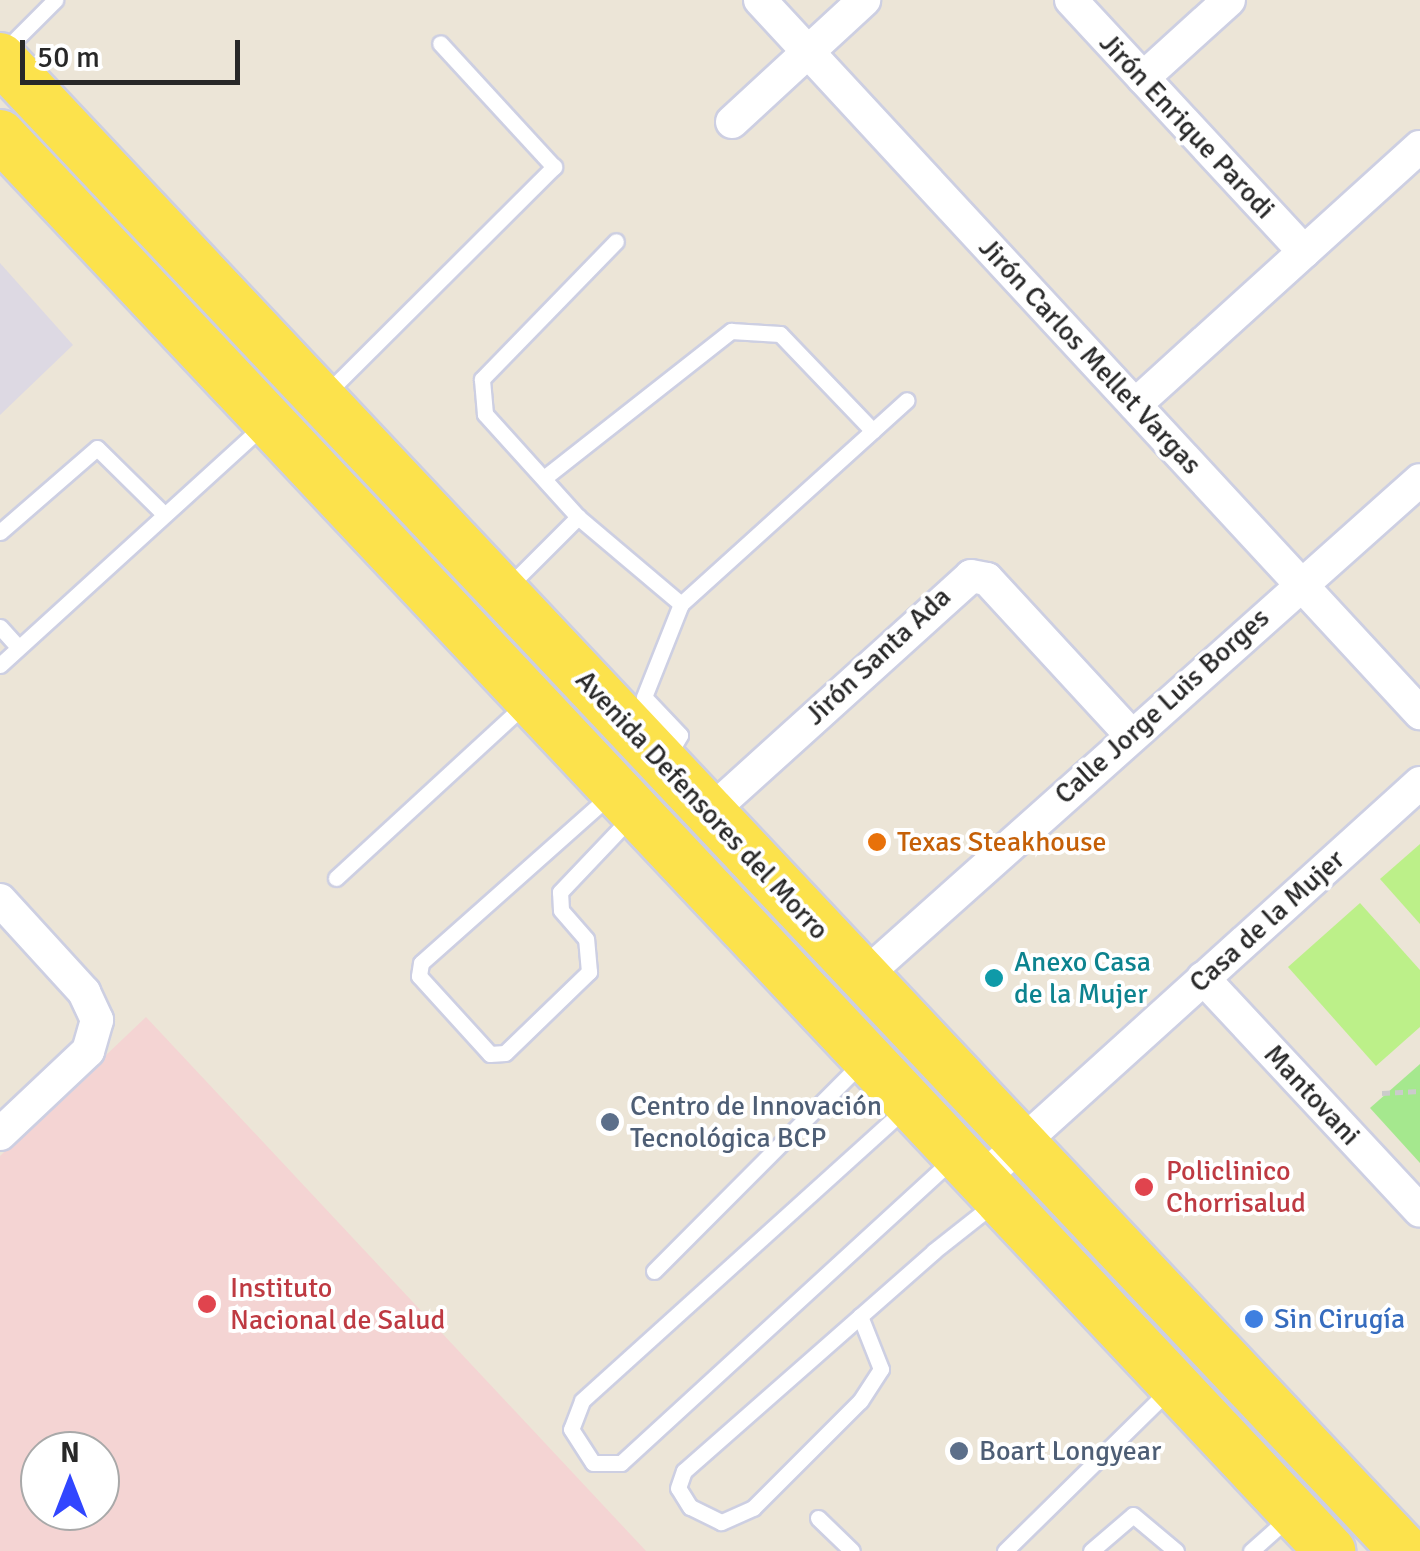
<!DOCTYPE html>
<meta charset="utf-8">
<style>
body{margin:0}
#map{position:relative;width:1420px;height:1551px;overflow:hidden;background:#ece5d7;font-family:Signika,sans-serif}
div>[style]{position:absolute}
.industrial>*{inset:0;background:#ddd9e3}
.medical>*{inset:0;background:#f4d4d3}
.green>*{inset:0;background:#a5e88e}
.pitch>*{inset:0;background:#bcf089}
.path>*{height:5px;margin-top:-2.5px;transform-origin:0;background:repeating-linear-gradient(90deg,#cbcbcb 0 8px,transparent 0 13px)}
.roads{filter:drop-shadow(2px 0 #cdcfe2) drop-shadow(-2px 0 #cdcfe2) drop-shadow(0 2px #cdcfe2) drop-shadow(0 -2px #cdcfe2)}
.service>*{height:15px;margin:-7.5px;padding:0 7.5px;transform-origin:7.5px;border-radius:7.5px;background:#fff}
.minor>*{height:32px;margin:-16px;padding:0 16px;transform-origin:16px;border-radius:16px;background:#fff}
.primary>*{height:50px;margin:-25px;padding:0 25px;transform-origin:25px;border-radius:25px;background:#fce24c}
.dots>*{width:28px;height:28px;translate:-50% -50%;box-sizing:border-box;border:5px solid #fff;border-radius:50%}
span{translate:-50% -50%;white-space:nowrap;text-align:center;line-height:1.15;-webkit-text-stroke:8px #fff;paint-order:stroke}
.street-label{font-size:28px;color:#282828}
.food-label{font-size:28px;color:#c56008}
.left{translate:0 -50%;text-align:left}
.culture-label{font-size:28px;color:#0d838f}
.service-label{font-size:28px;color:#4e5e75}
.health-label{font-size:28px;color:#be3a42}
.shop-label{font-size:28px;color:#366cbe}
.north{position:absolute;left:20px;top:1431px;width:100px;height:100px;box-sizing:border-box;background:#fff;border:2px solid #a9a9a9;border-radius:50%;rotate:0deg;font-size:28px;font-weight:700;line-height:40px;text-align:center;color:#282828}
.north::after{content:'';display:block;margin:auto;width:35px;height:45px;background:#3146ff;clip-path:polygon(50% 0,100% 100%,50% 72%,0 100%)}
.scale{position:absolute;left:20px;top:40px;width:220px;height:45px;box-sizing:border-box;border:5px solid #282828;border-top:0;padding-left:12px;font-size:30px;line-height:35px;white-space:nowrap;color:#282828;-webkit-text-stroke:8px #fff;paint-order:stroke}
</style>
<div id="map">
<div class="industrial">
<i style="clip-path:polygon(0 263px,73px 345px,0 415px)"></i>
</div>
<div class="medical">
<i style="clip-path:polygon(evenodd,146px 1017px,646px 1551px,0 1551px,0 1156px,146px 1017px,40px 1451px,100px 1451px,100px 1511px,40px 1511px,40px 1451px)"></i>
</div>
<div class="green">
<i style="clip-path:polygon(1420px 1064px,1420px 1163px,1370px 1108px)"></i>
</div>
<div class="pitch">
<i style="clip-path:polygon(1420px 844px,1420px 924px,1380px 879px)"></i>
<i style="clip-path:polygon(1360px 903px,1420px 970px,1420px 1027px,1376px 1066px,1288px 967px)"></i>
</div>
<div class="path">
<i style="left:1382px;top:1093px;width:38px;rotate:-3deg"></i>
</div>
<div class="roads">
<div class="service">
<i style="left:3px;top:52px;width:74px;rotate:-45deg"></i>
<i style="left:324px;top:396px;width:325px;rotate:-44.9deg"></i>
<i style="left:554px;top:167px;width:168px;rotate:-132.6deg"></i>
<i style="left:544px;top:478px;width:238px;rotate:-38.2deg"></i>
<i style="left:731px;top:331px;width:49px;rotate:3.5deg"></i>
<i style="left:780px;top:334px;width:134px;rotate:46.2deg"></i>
<i style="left:578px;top:517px;width:135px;rotate:40.2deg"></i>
<i style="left:681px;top:604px;width:304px;rotate:-42.1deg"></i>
<i style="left:0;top:532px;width:128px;rotate:-40.9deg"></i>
<i style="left:97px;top:448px;width:94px;rotate:44.6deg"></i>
<i style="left:509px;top:586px;width:98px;rotate:-45deg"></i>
<i style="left:578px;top:517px;width:139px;rotate:-132.1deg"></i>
<i style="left:485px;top:414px;width:35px;rotate:-95deg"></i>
<i style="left:482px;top:379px;width:192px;rotate:-45.8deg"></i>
<i style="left:0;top:627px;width:27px;rotate:48deg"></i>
<i style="left:0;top:665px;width:357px;rotate:-42.3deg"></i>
<i style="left:668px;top:756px;width:24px;rotate:-60deg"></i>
<i style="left:680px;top:735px;width:52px;rotate:-133.5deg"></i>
<i style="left:644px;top:697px;width:100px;rotate:-68.3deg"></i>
<i style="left:609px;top:796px;width:251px;rotate:138.4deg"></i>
<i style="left:421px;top:963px;width:13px;rotate:99deg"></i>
<i style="left:419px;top:976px;width:105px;rotate:47.7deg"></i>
<i style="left:490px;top:1054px;width:15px;rotate:-4deg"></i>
<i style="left:505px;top:1053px;width:117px;rotate:-44deg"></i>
<i style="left:589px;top:972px;width:33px;rotate:-95deg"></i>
<i style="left:586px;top:939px;width:38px;rotate:-131deg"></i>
<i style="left:561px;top:910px;width:18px;rotate:-93deg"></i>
<i style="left:560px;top:892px;width:105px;rotate:-46.5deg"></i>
<i style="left:336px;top:878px;width:255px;rotate:-42.6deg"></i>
<i style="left:907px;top:1107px;width:438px;rotate:137.9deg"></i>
<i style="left:582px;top:1401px;width:30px;rotate:111deg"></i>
<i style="left:571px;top:1429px;width:40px;rotate:57.1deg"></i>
<i style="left:593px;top:1463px;width:28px"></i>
<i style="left:621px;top:1463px;width:452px;rotate:-42.5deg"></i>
<i style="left:654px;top:1271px;width:296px;rotate:-45.1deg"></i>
<i style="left:860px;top:1316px;width:57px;rotate:68.4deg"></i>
<i style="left:881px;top:1369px;width:38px;rotate:123deg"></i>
<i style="left:860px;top:1401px;width:151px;rotate:135deg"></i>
<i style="left:753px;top:1508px;width:35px;rotate:156deg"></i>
<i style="left:721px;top:1522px;width:34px;rotate:-154deg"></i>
<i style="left:690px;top:1507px;width:22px;rotate:-122deg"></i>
<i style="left:678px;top:1488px;width:18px;rotate:-71deg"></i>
<i style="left:684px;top:1471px;width:333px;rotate:-41.3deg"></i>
<i style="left:934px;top:1251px;width:79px;rotate:-38.3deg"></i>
<i style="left:818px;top:1518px;width:47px;rotate:44.1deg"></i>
<i style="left:1005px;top:1551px;width:233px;rotate:-44.5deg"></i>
<i style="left:1091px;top:1551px;width:55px;rotate:-40.6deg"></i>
<i style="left:1133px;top:1515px;width:56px;rotate:39.9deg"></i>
<i style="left:1251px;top:1551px;width:50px;rotate:-41.7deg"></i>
</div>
<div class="minor">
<i style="left:760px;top:0;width:972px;rotate:47.21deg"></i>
<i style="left:1071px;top:0;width:343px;rotate:47.2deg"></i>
<i style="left:1143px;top:78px;width:116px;rotate:-42.2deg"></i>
<i style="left:732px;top:122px;width:180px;rotate:-42.7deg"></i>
<i style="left:1135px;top:405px;width:384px;rotate:-42.2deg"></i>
<i style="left:709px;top:813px;width:353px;rotate:-42.1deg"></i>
<i style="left:971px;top:576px;width:16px;rotate:11deg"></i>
<i style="left:987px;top:579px;width:211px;rotate:47.3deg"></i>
<i style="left:0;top:900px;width:125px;rotate:47.6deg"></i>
<i style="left:84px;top:992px;width:31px;rotate:65deg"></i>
<i style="left:97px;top:1020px;width:32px;rotate:106deg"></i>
<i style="left:88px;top:1051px;width:121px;rotate:136.7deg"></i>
<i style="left:863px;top:977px;width:746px;rotate:-41.74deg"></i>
<i style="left:1203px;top:978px;width:318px;rotate:47deg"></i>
<i style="left:981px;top:1180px;width:592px;rotate:-42.12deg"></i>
</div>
<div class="primary">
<i style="left:0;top:58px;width:2050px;rotate:46.74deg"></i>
<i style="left:0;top:135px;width:1943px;rotate:46.79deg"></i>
</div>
</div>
<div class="dots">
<i style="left:877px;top:842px;background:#e8710a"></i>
<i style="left:994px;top:978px;background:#0f9aa8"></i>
<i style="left:610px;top:1122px;background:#5c6f8a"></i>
<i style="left:1144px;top:1187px;background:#e0444e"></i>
<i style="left:207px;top:1304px;background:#e0444e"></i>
<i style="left:1254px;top:1319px;background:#3f7fe0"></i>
<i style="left:959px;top:1451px;background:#5c6f8a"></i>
</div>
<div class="street-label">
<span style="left:1187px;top:126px;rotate:47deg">Jirón Enrique Parodi</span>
<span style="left:1090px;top:356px;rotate:47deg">Jirón Carlos Mellet Vargas</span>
<span style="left:878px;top:656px;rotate:-43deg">Jirón Santa Ada</span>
<span style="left:1162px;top:706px;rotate:-42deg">Calle Jorge Luis Borges</span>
<span style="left:702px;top:805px;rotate:47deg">Avenida Defensores del Morro</span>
<span style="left:1267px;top:921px;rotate:-42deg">Casa de la Mujer</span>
<span style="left:1312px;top:1095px;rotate:47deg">Mantovani</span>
</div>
<div class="food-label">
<span class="left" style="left:897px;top:842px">Texas Steakhouse</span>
</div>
<div class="culture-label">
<span class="left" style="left:1014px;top:978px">Anexo Casa<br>de la Mujer</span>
</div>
<div class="service-label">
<span class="left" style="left:630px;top:1122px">Centro de Innovación<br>Tecnológica BCP</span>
<span class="left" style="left:979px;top:1451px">Boart Longyear</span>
</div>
<div class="health-label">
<span class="left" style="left:1166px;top:1187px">Policlinico<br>Chorrisalud</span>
<span class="left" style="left:230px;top:1304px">Instituto<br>Nacional de Salud</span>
</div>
<div class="shop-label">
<span class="left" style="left:1274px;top:1319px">Sin Cirugía</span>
</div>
<div class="north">N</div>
<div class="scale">50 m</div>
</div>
